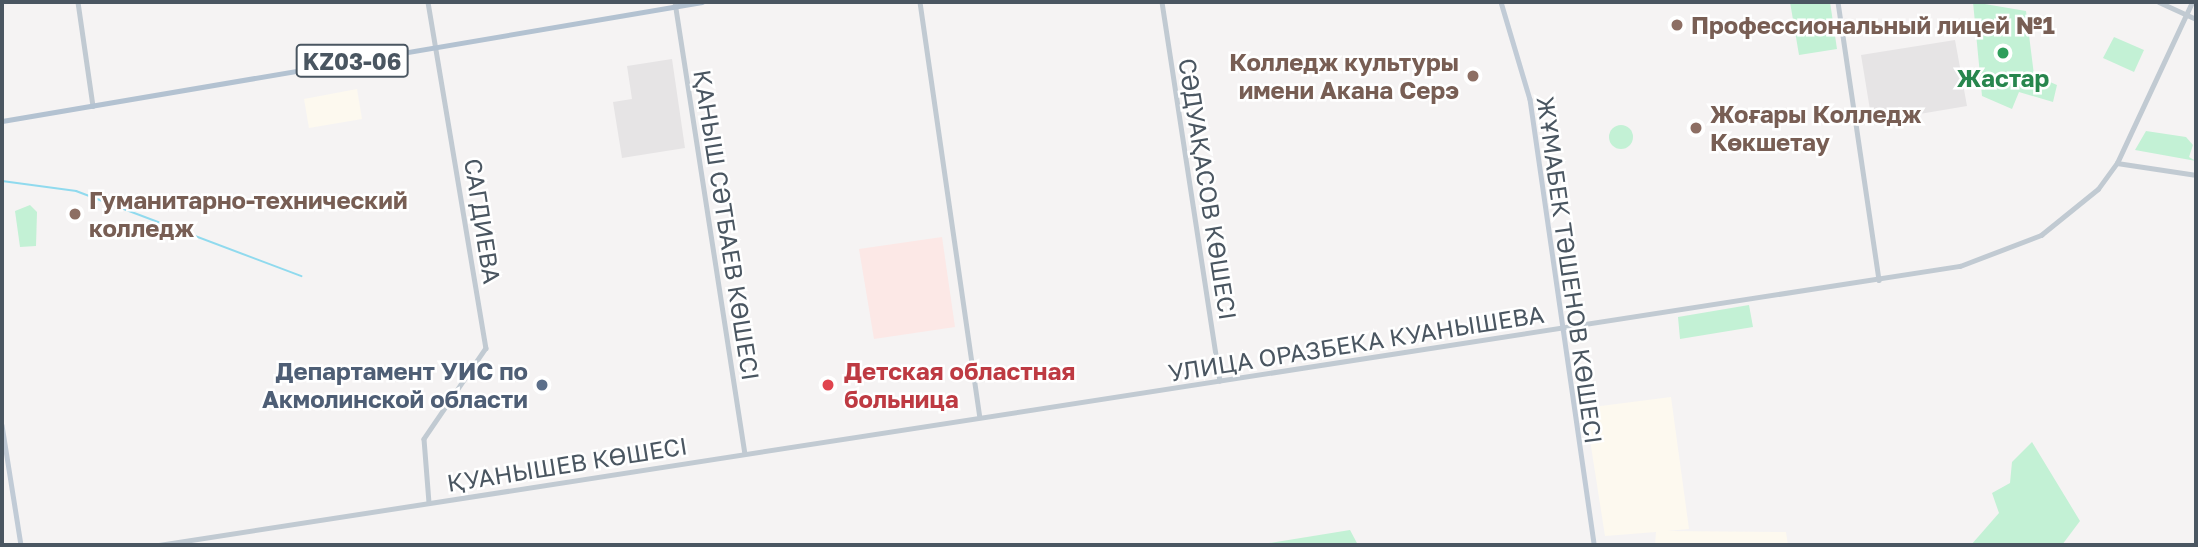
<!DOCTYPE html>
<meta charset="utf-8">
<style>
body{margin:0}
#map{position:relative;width:2198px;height:547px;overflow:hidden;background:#f5f3f3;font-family:"Golos Text",sans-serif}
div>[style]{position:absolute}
.commercial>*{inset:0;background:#fdf9ef}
.education>*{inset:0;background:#e6e4e5}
.medical>*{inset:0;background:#fce8e6}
.green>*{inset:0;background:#c3f1d5}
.round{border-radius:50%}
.stream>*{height:2px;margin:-1px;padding:0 1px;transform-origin:1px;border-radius:1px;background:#90daee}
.tertiary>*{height:4.5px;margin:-2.25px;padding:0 2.25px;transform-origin:2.25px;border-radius:2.25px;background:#c1cad2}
.secondary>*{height:4.5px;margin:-2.25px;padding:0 2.25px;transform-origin:2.25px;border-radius:2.25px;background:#c1cbd6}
.primary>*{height:5px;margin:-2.5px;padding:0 2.5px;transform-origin:2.5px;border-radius:2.5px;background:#b3c2d1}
.dots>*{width:19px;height:19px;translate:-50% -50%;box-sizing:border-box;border:4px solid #fff;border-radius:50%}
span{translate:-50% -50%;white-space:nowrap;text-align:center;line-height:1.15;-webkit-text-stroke:5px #fff;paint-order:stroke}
.shield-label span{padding:2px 5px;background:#fff;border:2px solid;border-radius:5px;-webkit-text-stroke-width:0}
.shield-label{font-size:23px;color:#4a5661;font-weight:700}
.education-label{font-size:24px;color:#785e54;font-weight:700}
.left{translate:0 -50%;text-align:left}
.right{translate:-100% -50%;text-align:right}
.leisure-label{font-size:24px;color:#27864d;font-weight:700}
.street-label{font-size:24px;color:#4a5661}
.service-label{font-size:24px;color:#4e5e75;font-weight:700}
.health-label{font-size:24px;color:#be3a42;font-weight:700}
.frame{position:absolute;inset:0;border:4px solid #4a5661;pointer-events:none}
</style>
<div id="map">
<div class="commercial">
<i style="clip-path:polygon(357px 89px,362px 119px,309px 128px,304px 99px)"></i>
<i style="clip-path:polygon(1671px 397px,1689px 529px,1667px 531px,1786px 532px,1788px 545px,1655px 545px,1656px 532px,1605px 536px,1585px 408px)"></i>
</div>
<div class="education">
<i style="clip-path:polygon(1955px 40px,1967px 106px,1872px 122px,1861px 55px)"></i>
<i style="clip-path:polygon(672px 59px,685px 148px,622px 158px,613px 102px,632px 99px,627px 66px)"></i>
</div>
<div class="medical">
<i style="clip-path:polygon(942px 237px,955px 327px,874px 339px,859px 249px)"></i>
</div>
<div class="green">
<i style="clip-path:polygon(1790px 2px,1830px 2px,1837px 49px,1799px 55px)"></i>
<i style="clip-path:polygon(1973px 2px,2026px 11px,2034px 75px,2057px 85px,2053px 102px,2019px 92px,2012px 109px,1982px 96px)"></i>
<i style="clip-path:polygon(2114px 37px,2144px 50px,2134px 72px,2103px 58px)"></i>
<i class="round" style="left:1609px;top:125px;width:24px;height:24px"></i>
<i style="clip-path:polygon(2146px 131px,2186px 137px,2193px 145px,2189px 157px,2196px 161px,2135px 150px)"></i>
<i style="clip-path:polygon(30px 205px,37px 212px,36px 246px,20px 247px,15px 211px)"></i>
<i style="clip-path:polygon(1749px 305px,1753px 327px,1680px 339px,1678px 317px)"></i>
<i style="clip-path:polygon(2032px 442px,2080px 521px,2062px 545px,1971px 545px,1999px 513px,1992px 493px,2010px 483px,2012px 462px)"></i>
<i style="clip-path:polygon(1350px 530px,1358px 545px,1257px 545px)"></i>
</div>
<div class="stream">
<i style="left:2px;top:181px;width:75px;rotate:7.7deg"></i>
<i style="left:76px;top:191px;width:241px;rotate:20.7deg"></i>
</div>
<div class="tertiary">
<i style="left:78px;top:2px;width:105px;rotate:81.8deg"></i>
<i style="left:428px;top:2px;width:351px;rotate:80.5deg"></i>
<i style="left:486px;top:348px;width:110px;rotate:124.3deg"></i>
<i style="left:424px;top:439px;width:64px;rotate:85.5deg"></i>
<i style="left:675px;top:2px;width:456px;rotate:81.2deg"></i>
<i style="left:920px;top:2px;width:418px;rotate:81.8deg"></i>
<i style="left:1162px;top:2px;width:383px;rotate:81.3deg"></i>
<i style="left:1838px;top:2px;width:281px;rotate:81.6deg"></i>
<i style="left:2159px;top:2px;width:41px;rotate:24.7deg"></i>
<i style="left:2117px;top:163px;width:80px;rotate:8.6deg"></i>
<i style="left:159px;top:545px;width:1822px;rotate:-8.81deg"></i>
<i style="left:1960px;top:266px;width:87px;rotate:-20.9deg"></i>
<i style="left:2041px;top:235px;width:73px;rotate:-38.9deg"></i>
<i style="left:2098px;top:189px;width:32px;rotate:-54deg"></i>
<i style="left:2117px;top:163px;width:178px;rotate:-65deg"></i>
</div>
<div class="secondary">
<i style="left:1501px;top:2px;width:101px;rotate:73.4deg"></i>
<i style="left:1530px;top:99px;width:451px;rotate:81.8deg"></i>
<i style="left:2px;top:425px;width:121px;rotate:81deg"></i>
</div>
<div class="primary">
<i style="left:2px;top:121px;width:710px;rotate:-9.65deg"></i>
</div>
<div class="dots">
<i style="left:1677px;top:25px;background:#8d6e63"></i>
<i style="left:2003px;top:53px;background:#2e9e5b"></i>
<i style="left:1473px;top:76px;background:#8d6e63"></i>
<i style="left:1696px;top:128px;background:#8d6e63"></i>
<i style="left:75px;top:214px;background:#8d6e63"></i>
<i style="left:542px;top:385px;background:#5c6f8a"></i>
<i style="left:828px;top:385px;background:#e0444e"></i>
</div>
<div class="shield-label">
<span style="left:352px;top:61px">KZ03-06</span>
</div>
<div class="education-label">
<span class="left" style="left:1691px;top:25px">Профессиональный лицей №1</span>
<span class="right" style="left:1459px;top:76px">Колледж культуры<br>имени Акана Серэ</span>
<span class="left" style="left:1710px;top:128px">Жоғары Колледж<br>Көкшетау</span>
<span class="left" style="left:89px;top:214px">Гуманитарно-технический<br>колледж</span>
</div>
<div class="leisure-label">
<span style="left:2003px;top:78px">Жастар</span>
</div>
<div class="street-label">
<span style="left:1208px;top:189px;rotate:81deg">СӘДУАҚАСОВ КӨШЕСІ</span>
<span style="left:483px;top:221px;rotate:81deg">САГДИЕВА</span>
<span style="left:727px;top:225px;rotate:81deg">ҚАНЫШ СӘТБАЕВ КӨШЕСІ</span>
<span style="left:1570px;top:270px;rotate:82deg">ЖҰМАБЕК ТӘШЕНОВ КӨШЕСІ</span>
<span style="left:1356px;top:343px;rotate:-9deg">УЛИЦА ОРАЗБЕКА КУАНЫШЕВА</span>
<span style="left:567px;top:464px;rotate:-9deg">ҚУАНЫШЕВ КӨШЕСІ</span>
</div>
<div class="service-label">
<span class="right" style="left:528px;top:385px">Департамент УИС по<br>Акмолинской области</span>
</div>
<div class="health-label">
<span class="left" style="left:844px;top:385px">Детская областная<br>больница</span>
</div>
<div class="frame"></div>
</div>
